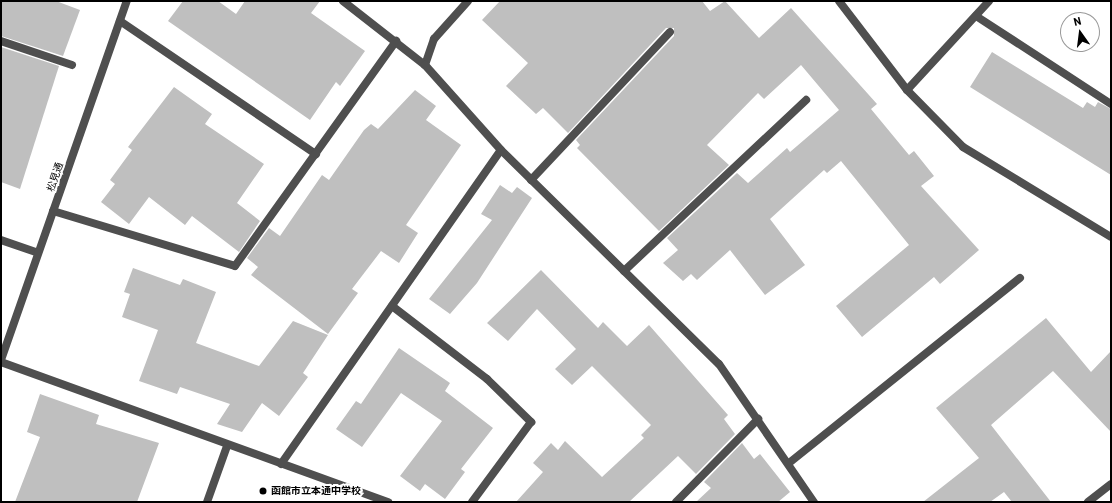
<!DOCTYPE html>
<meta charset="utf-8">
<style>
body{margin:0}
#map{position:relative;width:1112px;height:503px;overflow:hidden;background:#fff;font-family:Barlow,"Noto Sans JP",sans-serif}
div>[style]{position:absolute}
.building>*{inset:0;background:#bfbfbf}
.service>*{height:8px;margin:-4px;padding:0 4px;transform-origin:4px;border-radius:4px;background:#4f4f4f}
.minor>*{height:8px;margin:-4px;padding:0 4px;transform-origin:4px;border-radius:4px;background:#4f4f4f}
.tertiary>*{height:8px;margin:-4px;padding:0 4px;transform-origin:4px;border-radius:4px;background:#4f4f4f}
.dots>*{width:11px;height:11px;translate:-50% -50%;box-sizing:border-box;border:2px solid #fff;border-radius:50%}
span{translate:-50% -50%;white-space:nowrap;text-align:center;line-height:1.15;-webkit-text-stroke:4px #fff;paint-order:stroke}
.street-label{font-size:10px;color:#000}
.poi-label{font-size:10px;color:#000;font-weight:700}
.left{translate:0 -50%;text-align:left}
.frame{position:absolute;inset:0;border:2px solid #000;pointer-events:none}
.north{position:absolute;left:1060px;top:12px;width:40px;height:40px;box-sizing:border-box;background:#fff;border:1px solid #999;border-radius:50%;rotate:346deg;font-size:11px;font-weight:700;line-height:16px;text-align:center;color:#000}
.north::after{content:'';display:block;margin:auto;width:14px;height:18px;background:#000;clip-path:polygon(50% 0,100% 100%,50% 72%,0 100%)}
</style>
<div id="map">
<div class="building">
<i style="clip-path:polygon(1px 1px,56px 1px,80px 10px,63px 56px,1px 36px)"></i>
<i style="clip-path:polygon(183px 1px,218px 1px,236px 14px,245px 1px,320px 1px,311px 13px,365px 51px,340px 86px,336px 82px,310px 120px,168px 21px)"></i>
<i style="clip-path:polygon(500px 1px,702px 1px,710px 11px,725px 1px,759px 38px,791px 8px,877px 104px,871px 109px,909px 155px,914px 151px,934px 176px,921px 186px,979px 250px,940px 284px,934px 277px,862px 337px,836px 306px,909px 245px,841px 161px,827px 173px,824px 170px,770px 219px,805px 265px,765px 295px,730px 250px,697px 280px,691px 274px,683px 281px,663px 263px,678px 250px,667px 238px,737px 173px,748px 183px,787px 148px,790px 152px,839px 110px,801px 65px,764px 99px,758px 93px,707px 145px,729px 165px,659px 231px,577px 148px,580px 145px,576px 140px,674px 36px,674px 28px,666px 28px,568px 133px,543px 108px,536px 114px,506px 86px,528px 63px,482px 20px)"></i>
<i style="clip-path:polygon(1px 47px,59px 66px,20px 189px,1px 182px)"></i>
<i style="clip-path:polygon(992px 52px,1083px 108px,1087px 102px,1095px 107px,1098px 102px,1111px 109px,1111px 175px,970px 87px)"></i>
<i style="clip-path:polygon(174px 87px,212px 114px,205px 124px,264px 164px,237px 203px,260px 221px,239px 252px,192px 216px,185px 225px,149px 197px,129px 224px,101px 202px,115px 184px,110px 180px,132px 150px,128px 147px)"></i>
<i style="clip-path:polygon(415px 90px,436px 106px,426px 120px,461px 145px,406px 225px,418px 233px,399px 263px,381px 251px,352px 289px,358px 293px,328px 334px,251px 275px,258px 267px,247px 258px,269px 228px,280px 236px,322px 175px,329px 180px,364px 130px,371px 124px,378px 129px)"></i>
<i style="clip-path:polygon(500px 185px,512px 193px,517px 187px,532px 198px,477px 283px,450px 314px,429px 299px,492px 220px,481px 214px)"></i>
<i style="clip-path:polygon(133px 268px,180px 285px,183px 279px,216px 292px,196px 343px,259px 366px,293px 321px,328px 335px,303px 373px,308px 377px,279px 416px,262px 403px,242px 432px,217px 424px,230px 404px,180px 387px,177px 394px,139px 381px,158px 330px,122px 317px,130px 294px,124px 292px)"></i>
<i style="clip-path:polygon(541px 270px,598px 328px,603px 322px,627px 346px,649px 325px,728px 415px,724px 419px,735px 434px,696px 474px,678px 456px,629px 502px,516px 502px,543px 472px,533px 463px,551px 443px,558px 450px,565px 441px,602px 477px,644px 438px,641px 435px,651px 425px,592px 366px,572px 385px,555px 369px,576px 349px,537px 309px,508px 341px,487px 323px)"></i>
<i style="clip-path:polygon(1046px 318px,1091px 372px,1111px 351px,1111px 432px,1053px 371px,991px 425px,1051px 502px,1012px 502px,1004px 492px,990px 502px,923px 502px,979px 458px,936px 408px)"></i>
<i style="clip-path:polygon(399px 348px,450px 383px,445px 391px,493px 428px,461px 469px,465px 472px,445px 499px,425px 484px,420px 491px,400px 476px,442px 421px,401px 393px,362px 447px,336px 429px,356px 401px,361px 404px)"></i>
<i style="clip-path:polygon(40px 394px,99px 415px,96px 424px,159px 443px,137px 502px,15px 502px,40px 437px,27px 432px)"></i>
<i style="clip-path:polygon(742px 443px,754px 459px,760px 454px,790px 492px,778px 502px,696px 502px,711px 488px,704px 482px)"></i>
</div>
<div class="service">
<i style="left:976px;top:16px;width:161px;rotate:33.1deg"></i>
<i style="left:1px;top:41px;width:75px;rotate:18.7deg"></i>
</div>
<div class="minor">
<i style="left:839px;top:1px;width:112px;rotate:52.6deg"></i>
<i style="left:907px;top:90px;width:80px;rotate:45.5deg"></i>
<i style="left:963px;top:147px;width:173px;rotate:31.3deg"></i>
<i style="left:120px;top:21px;width:237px;rotate:34.2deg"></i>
<i style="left:425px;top:65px;width:28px;rotate:-71deg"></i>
<i style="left:434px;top:39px;width:51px;rotate:-48.2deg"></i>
<i style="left:907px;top:90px;width:121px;rotate:-47.3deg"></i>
<i style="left:531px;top:180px;width:203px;rotate:-46.8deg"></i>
<i style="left:53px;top:211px;width:190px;rotate:16.8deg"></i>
<i style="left:235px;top:266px;width:277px;rotate:-54.4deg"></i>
<i style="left:1px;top:240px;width:39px;rotate:19deg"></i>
<i style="left:624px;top:271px;width:250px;rotate:-43.2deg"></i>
<i style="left:392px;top:306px;width:120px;rotate:37.5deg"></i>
<i style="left:487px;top:379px;width:62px;rotate:44.3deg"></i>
<i style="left:531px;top:422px;width:99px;rotate:126.4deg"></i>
<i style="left:1px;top:362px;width:412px;rotate:19.9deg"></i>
<i style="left:789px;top:463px;width:296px;rotate:-38.7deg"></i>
<i style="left:281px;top:464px;width:383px;rotate:-55deg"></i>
<i style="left:207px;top:502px;width:59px;rotate:-70.3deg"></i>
<i style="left:676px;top:502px;width:117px;rotate:-45.3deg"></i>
<i style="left:1088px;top:502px;width:29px;rotate:-38deg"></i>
</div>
<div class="tertiary">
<i style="left:343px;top:1px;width:104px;rotate:38deg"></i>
<i style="left:425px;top:65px;width:114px;rotate:48.2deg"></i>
<i style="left:501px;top:150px;width:305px;rotate:44.5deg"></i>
<i style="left:719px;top:364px;width:168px;rotate:55.5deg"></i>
<i style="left:1px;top:360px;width:380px;rotate:-70.7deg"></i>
</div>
<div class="dots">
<i style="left:263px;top:491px;background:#000"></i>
</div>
<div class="street-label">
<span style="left:55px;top:177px;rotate:-71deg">松見通</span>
</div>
<div class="poi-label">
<span class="left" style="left:271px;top:491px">函館市立本通中学校</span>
</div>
<div class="frame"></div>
<div class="north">N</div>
</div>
